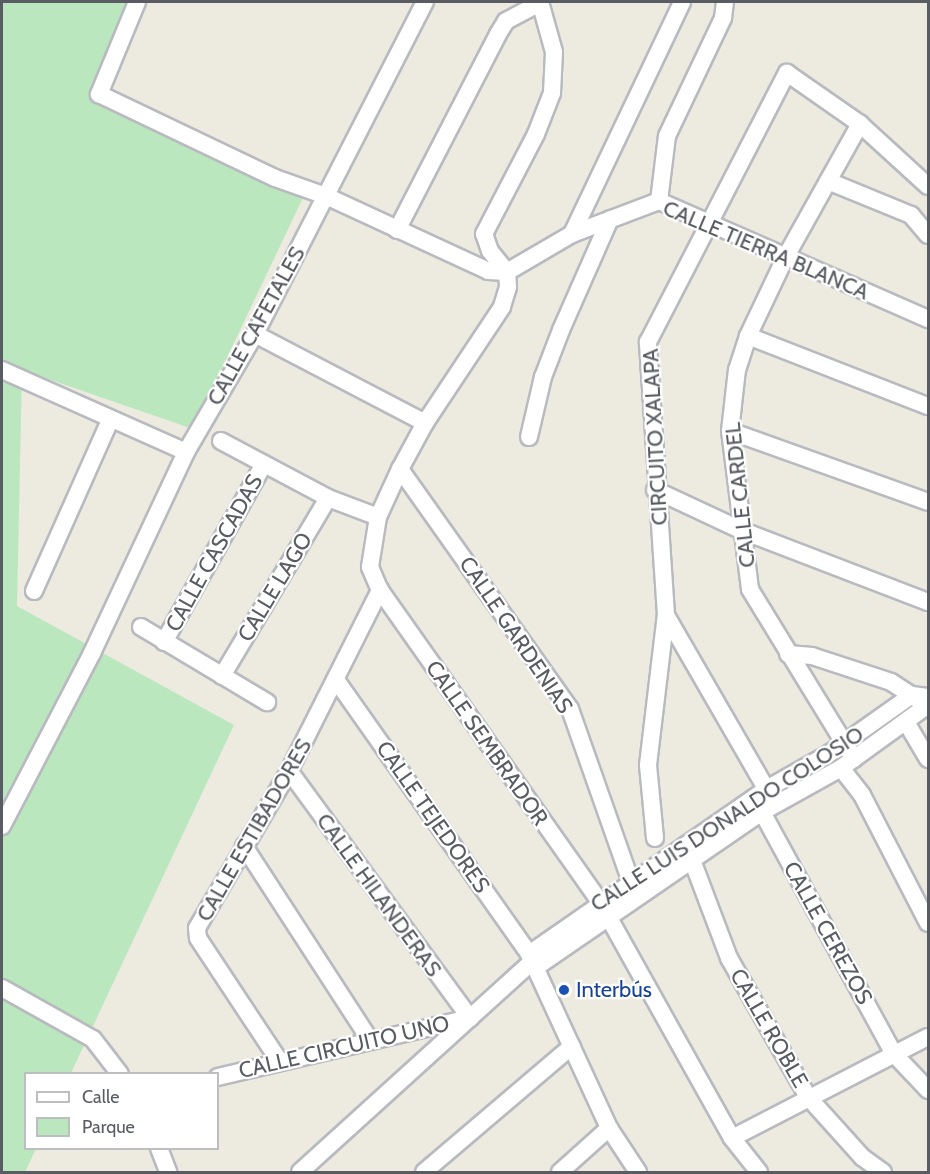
<!DOCTYPE html>
<meta charset="utf-8">
<style>
body{margin:0}
#map{position:relative;width:930px;height:1174px;overflow:hidden;background:#edebe0;font-family:Cabin,sans-serif}
div>[style]{position:absolute}
.green>*{inset:0;background:#bae7bd}
.roads{filter:drop-shadow(2px 0 #b8bac0) drop-shadow(-2px 0 #b8bac0) drop-shadow(0 2px #b8bac0) drop-shadow(0 -2px #b8bac0)}
.minor>*{height:16px;margin:-8px;padding:0 8px;transform-origin:8px;border-radius:8px;background:#fff}
.dots>*{width:16px;height:16px;translate:-50% -50%;box-sizing:border-box;border:3px solid #fff;border-radius:50%}
span{translate:-50% -50%;white-space:nowrap;text-align:center;line-height:1.15;-webkit-text-stroke:4.5px #fff;paint-order:stroke}
.street-label{font-size:22px;color:#595c62}
.transit-label{font-size:22px;color:#164399}
.left{translate:0 -50%;text-align:left}
.frame{position:absolute;inset:0;border:3px solid #595c62;pointer-events:none}
.legend{position:absolute;left:24px;top:1072px;width:195px;height:78px;box-sizing:border-box;background:#fff;border:2px solid #bdbec0;margin:0;padding:8px 10px;list-style:none;font-size:18px;color:#595c62}
.legend li{display:flex;align-items:center;gap:12px;height:30px}
.legend b{width:30px;border:2px solid #bdbec0}
</style>
<div id="map">
<div class="green">
<i style="clip-path:polygon(2px 2px,137px 2px,99px 91px,310px 183px,193px 429px,22px 370px,17px 606px,234px 725px,71px 1073px,26px 1074px,26px 1148px,36px 1149px,25px 1172px,2px 1172px)"></i>
</div>
<div class="roads">
<div class="minor">
<i style="left:137px;top:2px;width:100px;rotate:112.4deg"></i>
<i style="left:99px;top:94px;width:195px;rotate:25.5deg"></i>
<i style="left:275px;top:178px;width:54px;rotate:19.4deg"></i>
<i style="left:326px;top:196px;width:179px;rotate:24.8deg"></i>
<i style="left:488px;top:271px;width:19px;rotate:3deg"></i>
<i style="left:828px;top:181px;width:90px;rotate:22.3deg"></i>
<i style="left:911px;top:215px;width:26px;rotate:50deg"></i>
<i style="left:659px;top:201px;width:65px;rotate:-83deg"></i>
<i style="left:667px;top:136px;width:131px;rotate:-64.6deg"></i>
<i style="left:723px;top:18px;width:16px;rotate:-83deg"></i>
<i style="left:397px;top:230px;width:220px;rotate:-62.7deg"></i>
<i style="left:498px;top:34px;width:15px;rotate:-58deg"></i>
<i style="left:506px;top:21px;width:38px;rotate:-28deg"></i>
<i style="left:572px;top:234px;width:257px;rotate:-64.6deg"></i>
<i style="left:507px;top:272px;width:15px;rotate:86deg"></i>
<i style="left:508px;top:287px;width:21px;rotate:107deg"></i>
<i style="left:502px;top:307px;width:139px;rotate:123.6deg"></i>
<i style="left:425px;top:423px;width:52px;rotate:118.5deg"></i>
<i style="left:400px;top:469px;width:53px;rotate:114.6deg"></i>
<i style="left:378px;top:517px;width:51px;rotate:99.1deg"></i>
<i style="left:370px;top:567px;width:25px;rotate:67deg"></i>
<i style="left:380px;top:590px;width:382px;rotate:54.8deg"></i>
<i style="left:600px;top:902px;width:270px;rotate:60.8deg"></i>
<i style="left:732px;top:1138px;width:43px;rotate:51.5deg"></i>
<i style="left:507px;top:272px;width:75px;rotate:-30.3deg"></i>
<i style="left:572px;top:234px;width:93px;rotate:-20.8deg"></i>
<i style="left:659px;top:201px;width:294px;rotate:23.7deg"></i>
<i style="left:507px;top:272px;width:27px;rotate:-129deg"></i>
<i style="left:490px;top:251px;width:18px;rotate:-109deg"></i>
<i style="left:484px;top:234px;width:113px;rotate:-62.5deg"></i>
<i style="left:536px;top:134px;width:44px;rotate:-68.7deg"></i>
<i style="left:552px;top:93px;width:41px;rotate:-87.2deg"></i>
<i style="left:554px;top:52px;width:52px;rotate:-105.6deg"></i>
<i style="left:255px;top:334px;width:192px;rotate:27.6deg"></i>
<i style="left:748px;top:336px;width:193px;rotate:21.3deg"></i>
<i style="left:2px;top:370px;width:201px;rotate:24deg"></i>
<i style="left:730px;top:431px;width:210px;rotate:19.7deg"></i>
<i style="left:529px;top:437px;width:62px;rotate:-76.9deg"></i>
<i style="left:543px;top:377px;width:50px;rotate:-69deg"></i>
<i style="left:561px;top:330px;width:121px;rotate:-66.2deg"></i>
<i style="left:221px;top:441px;width:121px;rotate:28deg"></i>
<i style="left:328px;top:498px;width:53px;rotate:20.8deg"></i>
<i style="left:400px;top:469px;width:294px;rotate:54.7deg"></i>
<i style="left:570px;top:709px;width:183px;rotate:70.6deg"></i>
<i style="left:655px;top:490px;width:97px;rotate:25deg"></i>
<i style="left:743px;top:531px;width:198px;rotate:21deg"></i>
<i style="left:34px;top:591px;width:187px;rotate:-66deg"></i>
<i style="left:141px;top:627px;width:147px;rotate:30.8deg"></i>
<i style="left:164px;top:642px;width:204px;rotate:-60.7deg"></i>
<i style="left:788px;top:654px;width:24px;rotate:5deg"></i>
<i style="left:812px;top:656px;width:83px;rotate:18.2deg"></i>
<i style="left:891px;top:682px;width:33px;rotate:33deg"></i>
<i style="left:222px;top:676px;width:207px;rotate:-59.2deg"></i>
<i style="left:336px;top:680px;width:335px;rotate:54.8deg"></i>
<i style="left:529px;top:954px;width:192px;rotate:65.3deg"></i>
<i style="left:609px;top:1128px;width:53px;rotate:56.6deg"></i>
<i style="left:906px;top:722px;width:43px;rotate:59.3deg"></i>
<i style="left:854px;top:759px;width:199px;rotate:-121.5deg"></i>
<i style="left:750px;top:589px;width:159px;rotate:-97.2deg"></i>
<i style="left:730px;top:431px;width:61px;rotate:-83.5deg"></i>
<i style="left:737px;top:370px;width:36px;rotate:-72deg"></i>
<i style="left:748px;top:336px;width:86px;rotate:-64.6deg"></i>
<i style="left:785px;top:258px;width:154px;rotate:-60.8deg"></i>
<i style="left:841px;top:768px;width:34px;rotate:52deg"></i>
<i style="left:862px;top:795px;width:144px;rotate:62.7deg"></i>
<i style="left:775px;top:804px;width:218px;rotate:-120deg"></i>
<i style="left:666px;top:615px;width:274px;rotate:-93.8deg"></i>
<i style="left:648px;top:342px;width:303px;rotate:-62.7deg"></i>
<i style="left:787px;top:73px;width:89px;rotate:34.9deg"></i>
<i style="left:860px;top:124px;width:92px;rotate:42.4deg"></i>
<i style="left:762px;top:812px;width:276px;rotate:61.4deg"></i>
<i style="left:894px;top:1054px;width:50px;rotate:46.6deg"></i>
<i style="left:2px;top:826px;width:195px;rotate:-62.5deg"></i>
<i style="left:92px;top:653px;width:222px;rotate:-64.9deg"></i>
<i style="left:186px;top:452px;width:137px;rotate:-59.7deg"></i>
<i style="left:255px;top:334px;width:373px;rotate:-62.9deg"></i>
<i style="left:655px;top:838px;width:73px;rotate:-95.5deg"></i>
<i style="left:648px;top:765px;width:151px;rotate:-83.2deg"></i>
<i style="left:244px;top:846px;width:231px;rotate:57deg"></i>
<i style="left:692px;top:860px;width:105px;rotate:69.3deg"></i>
<i style="left:729px;top:958px;width:160px;rotate:60.4deg"></i>
<i style="left:808px;top:1097px;width:81px;rotate:48deg"></i>
<i style="left:862px;top:1157px;width:26px;rotate:36deg"></i>
<i style="left:529px;top:954px;width:287px;rotate:-34.8deg"></i>
<i style="left:765px;top:790px;width:75px;rotate:-29.6deg"></i>
<i style="left:830px;top:753px;width:100px;rotate:-35.3deg"></i>
<i style="left:912px;top:695px;width:16px;rotate:7deg"></i>
<i style="left:535px;top:968px;width:275px;rotate:-34.5deg"></i>
<i style="left:762px;top:812px;width:90px;rotate:-29.1deg"></i>
<i style="left:841px;top:768px;width:107px;rotate:-35.9deg"></i>
<i style="left:2px;top:988px;width:104px;rotate:29.3deg"></i>
<i style="left:93px;top:1039px;width:44px;rotate:52.4deg"></i>
<i style="left:280px;top:1062px;width:149px;rotate:-123.5deg"></i>
<i style="left:198px;top:938px;width:10px;rotate:-96deg"></i>
<i style="left:197px;top:928px;width:182px;rotate:-59.6deg"></i>
<i style="left:289px;top:771px;width:203px;rotate:-63.3deg"></i>
<i style="left:218px;top:1077px;width:259px;rotate:-13.2deg"></i>
<i style="left:470px;top:1018px;width:306px;rotate:-126.2deg"></i>
<i style="left:732px;top:1138px;width:220px;rotate:-27.3deg"></i>
<i style="left:159px;top:1148px;width:26px;rotate:69deg"></i>
<i style="left:300px;top:1172px;width:313px;rotate:-42.2deg"></i>
<i style="left:424px;top:1172px;width:194px;rotate:-40.4deg"></i>
<i style="left:560px;top:1172px;width:66px;rotate:-41.9deg"></i>
</div>
</div>
<div class="dots">
<i style="left:564px;top:990px;background:#1a4fb4"></i>
</div>
<div class="street-label">
<span style="left:766px;top:250px;rotate:23deg">CALLE TIERRA BLANCA</span>
<span style="left:256px;top:326px;rotate:-61deg">CALLE CAFETALES</span>
<span style="left:655px;top:437px;rotate:-93deg">CIRCUITO XALAPA</span>
<span style="left:740px;top:495px;rotate:-96deg">CALLE CARDEL</span>
<span style="left:214px;top:553px;rotate:-61deg">CALLE CASCADAS</span>
<span style="left:275px;top:587px;rotate:-59deg">CALLE LAGO</span>
<span style="left:516px;top:635px;rotate:56deg">CALLE GARDENIAS</span>
<span style="left:487px;top:743px;rotate:55deg">CALLE SEMBRADOR</span>
<span style="left:433px;top:817px;rotate:55deg">CALLE TEJEDORES</span>
<span style="left:727px;top:819px;rotate:-33deg">CALLE LUIS DONALDO COLOSIO</span>
<span style="left:254px;top:830px;rotate:-60deg">CALLE ESTIBADORES</span>
<span style="left:379px;top:895px;rotate:54deg">CALLE HILANDERAS</span>
<span style="left:828px;top:933px;rotate:61deg">CALLE CEREZOS</span>
<span style="left:769px;top:1028px;rotate:60deg">CALLE ROBLE</span>
<span style="left:344px;top:1047px;rotate:-13deg">CALLE CIRCUITO UNO</span>
</div>
<div class="transit-label">
<span class="left" style="left:576px;top:990px">Interbús</span>
</div>
<div class="frame"></div>
<ul class="legend">
<li><b style="height:8px;background:#fff"></b>Calle</li>
<li><b style="height:16px;background:#bae7bd"></b>Parque</li>
</ul>
</div>
